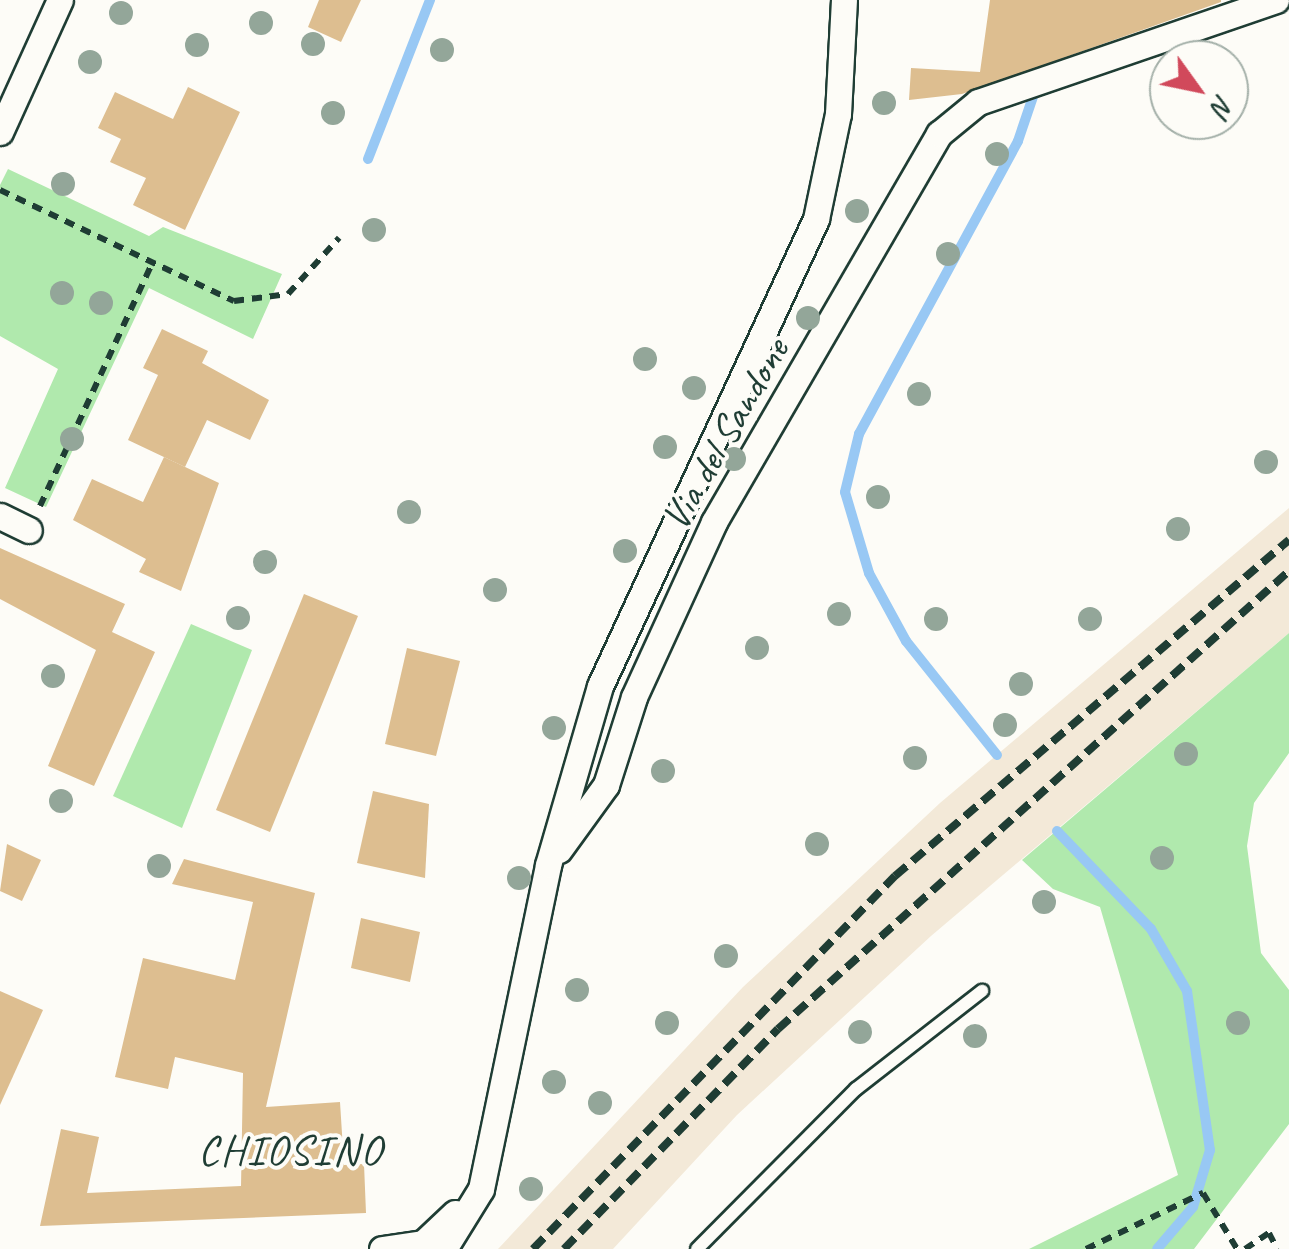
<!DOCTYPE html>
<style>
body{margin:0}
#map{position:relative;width:1289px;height:1249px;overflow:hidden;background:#fdfcf7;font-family:Caveat,sans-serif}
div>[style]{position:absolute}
.built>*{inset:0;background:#f3e9d8}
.green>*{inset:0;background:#b0e9ad}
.stream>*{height:10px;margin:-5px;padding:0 5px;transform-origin:5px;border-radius:5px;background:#98c8f4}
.building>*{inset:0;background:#ddbe90}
.path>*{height:6px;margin-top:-3px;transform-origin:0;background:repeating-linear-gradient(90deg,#1f3d34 0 10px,transparent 0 18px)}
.roads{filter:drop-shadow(2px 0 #1f3d34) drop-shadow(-2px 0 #1f3d34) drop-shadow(0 2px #1f3d34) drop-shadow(0 -2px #1f3d34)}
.lane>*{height:12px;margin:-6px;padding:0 6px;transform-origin:6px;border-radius:6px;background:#fdfcf7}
.street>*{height:25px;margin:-12.5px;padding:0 12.5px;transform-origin:12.5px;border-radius:12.5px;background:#fdfcf7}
.rail>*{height:8px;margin-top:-4px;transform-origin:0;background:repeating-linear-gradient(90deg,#1f3d34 0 15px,transparent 0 23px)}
.trees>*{width:24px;height:24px;margin:-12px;border-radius:50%;background:#93a699}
span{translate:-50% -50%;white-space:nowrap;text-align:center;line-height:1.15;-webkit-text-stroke:8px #fdfcf7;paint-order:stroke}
.street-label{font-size:40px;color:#1f3d34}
.neighbourhood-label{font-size:42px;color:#1f3d34;letter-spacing:2.5px}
.north{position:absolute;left:1149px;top:40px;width:100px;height:100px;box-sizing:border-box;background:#fdfcf7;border:2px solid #a4b0a9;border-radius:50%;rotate:123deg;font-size:28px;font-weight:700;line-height:40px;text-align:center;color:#1f3d34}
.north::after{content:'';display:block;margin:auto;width:35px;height:45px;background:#d1495b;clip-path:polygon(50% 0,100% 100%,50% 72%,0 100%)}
</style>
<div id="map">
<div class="built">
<i style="clip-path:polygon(1289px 508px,1289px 633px,931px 936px,737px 1115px,613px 1249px,498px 1249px,743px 987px,940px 803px)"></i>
</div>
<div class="green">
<i style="clip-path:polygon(8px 169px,149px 236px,163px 227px,282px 274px,253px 339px,149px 288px,46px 507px,5px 488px,58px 369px,0 336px,0 185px)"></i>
<i style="clip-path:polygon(191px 624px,252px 650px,182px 828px,113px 796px)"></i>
<i style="clip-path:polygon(1289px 633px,1289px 753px,1254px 803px,1247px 846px,1261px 953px,1289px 990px,1289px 1124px,1194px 1249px,1029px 1249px,1178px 1175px,1100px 907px,1053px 889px,1022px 860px)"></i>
</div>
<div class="stream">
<i style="left:368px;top:159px;width:171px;rotate:-68.7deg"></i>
<i style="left:997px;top:755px;width:146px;rotate:-128.6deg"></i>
<i style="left:906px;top:641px;width:77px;rotate:-118.6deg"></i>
<i style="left:869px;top:573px;width:84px;rotate:-106.5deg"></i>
<i style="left:845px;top:492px;width:60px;rotate:-76.4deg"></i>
<i style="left:859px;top:434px;width:333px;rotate:-61.5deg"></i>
<i style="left:1018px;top:141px;width:59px;rotate:-71.3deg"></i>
<i style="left:1057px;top:831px;width:136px;rotate:46.2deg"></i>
<i style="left:1151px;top:929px;width:72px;rotate:59.9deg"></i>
<i style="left:1187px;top:991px;width:161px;rotate:81.8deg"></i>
<i style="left:1210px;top:1150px;width:59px;rotate:106.6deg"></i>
<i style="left:1193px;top:1207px;width:55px;rotate:130.6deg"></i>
</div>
<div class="building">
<i style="clip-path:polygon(319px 0,361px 0,341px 42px,308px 27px)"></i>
<i style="clip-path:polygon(990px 0,1221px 0,1221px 2px,962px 94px,909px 100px,911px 68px,980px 72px)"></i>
<i style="clip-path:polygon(188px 87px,240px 112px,185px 230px,133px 205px,146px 178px,110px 162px,121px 139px,98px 128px,115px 92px,173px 119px)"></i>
<i style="clip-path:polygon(162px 329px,208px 351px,202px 363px,269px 400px,250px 440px,207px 420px,185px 467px,128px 440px,158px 375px,143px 368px)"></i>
<i style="clip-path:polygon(164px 457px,219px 483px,181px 591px,139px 572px,146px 559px,73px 520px,92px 479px,143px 502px)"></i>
<i style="clip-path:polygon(0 548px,125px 604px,112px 632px,155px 652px,94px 786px,48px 766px,96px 650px,0 599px)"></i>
<i style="clip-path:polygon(304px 594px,358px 616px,270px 832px,216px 810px)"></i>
<i style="clip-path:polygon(407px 648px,460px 661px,436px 756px,385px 744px)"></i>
<i style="clip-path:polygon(373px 791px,429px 804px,425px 878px,357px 863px)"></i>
<i style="clip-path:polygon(7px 844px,41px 860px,22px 901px,0 891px)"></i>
<i style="clip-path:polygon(184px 859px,315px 893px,266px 1107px,340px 1102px,344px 1165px,364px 1164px,366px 1213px,40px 1226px,61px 1129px,99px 1137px,87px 1193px,241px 1186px,243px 1073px,175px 1057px,168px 1089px,115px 1077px,143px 958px,235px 980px,253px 902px,172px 884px)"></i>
<i style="clip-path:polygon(361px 918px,420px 932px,410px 982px,351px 968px)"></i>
<i style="clip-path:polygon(0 991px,43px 1010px,0 1105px)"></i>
</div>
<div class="path">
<i style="left:0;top:190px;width:259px;rotate:25.4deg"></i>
<i style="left:234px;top:301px;width:54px;rotate:-7.4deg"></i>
<i style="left:288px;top:294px;width:76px;rotate:-47.7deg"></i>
<i style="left:40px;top:506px;width:269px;rotate:-65.2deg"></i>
<i style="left:1086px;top:1249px;width:130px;rotate:-25.6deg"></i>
<i style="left:1203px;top:1193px;width:66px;rotate:58.7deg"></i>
<i style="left:1245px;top:1249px;width:29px;rotate:-34deg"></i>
<i style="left:1269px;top:1233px;width:18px;rotate:63deg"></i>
</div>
<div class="roads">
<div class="lane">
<i style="left:697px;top:1249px;width:226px;rotate:-45.2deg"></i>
<i style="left:856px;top:1089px;width:160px;rotate:-37.9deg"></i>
</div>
<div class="street">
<i style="left:0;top:132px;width:145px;rotate:-65.6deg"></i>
<i style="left:0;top:516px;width:32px;rotate:26deg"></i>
<i style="left:559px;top:850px;width:80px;rotate:-54.1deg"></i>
<i style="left:606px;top:785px;width:92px;rotate:-72.3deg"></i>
<i style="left:634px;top:697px;width:192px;rotate:-65.4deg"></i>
<i style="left:714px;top:522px;width:449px;rotate:-59.9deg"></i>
<i style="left:939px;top:134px;width:50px;rotate:-39.4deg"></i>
<i style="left:978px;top:102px;width:315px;rotate:-18.9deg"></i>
<i style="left:382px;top:1249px;width:41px;rotate:-8.3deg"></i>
<i style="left:423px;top:1243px;width:44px;rotate:-43.2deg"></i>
<i style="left:444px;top:1249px;width:70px;rotate:-58.3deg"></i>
<i style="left:481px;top:1189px;width:331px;rotate:-78.3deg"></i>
<i style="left:548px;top:865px;width:186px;rotate:-73.8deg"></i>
<i style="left:600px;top:686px;width:515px;rotate:-65.18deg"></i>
<i style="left:816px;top:219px;width:107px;rotate:-78.2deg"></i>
<i style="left:838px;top:114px;width:114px;rotate:-87deg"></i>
</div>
</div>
<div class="rail">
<i style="left:533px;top:1249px;width:520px;rotate:-45.86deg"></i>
<i style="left:895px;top:876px;width:518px;rotate:-40.46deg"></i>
<i style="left:564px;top:1249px;width:307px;rotate:-45.8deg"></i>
<i style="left:778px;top:1029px;width:686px;rotate:-41.87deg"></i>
</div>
<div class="trees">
<i style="left:121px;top:13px"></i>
<i style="left:261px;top:23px"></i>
<i style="left:313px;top:44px"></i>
<i style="left:197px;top:45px"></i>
<i style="left:442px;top:50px"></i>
<i style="left:90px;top:62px"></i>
<i style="left:884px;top:103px"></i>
<i style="left:333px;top:113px"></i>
<i style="left:997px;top:154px"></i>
<i style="left:63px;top:184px"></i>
<i style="left:857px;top:211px"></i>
<i style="left:374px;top:230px"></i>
<i style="left:948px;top:254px"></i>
<i style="left:62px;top:293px"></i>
<i style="left:101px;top:303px"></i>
<i style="left:808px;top:318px"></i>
<i style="left:645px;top:359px"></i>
<i style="left:694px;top:388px"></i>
<i style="left:919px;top:394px"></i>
<i style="left:72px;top:439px"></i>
<i style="left:665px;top:447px"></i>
<i style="left:734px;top:459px"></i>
<i style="left:1266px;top:462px"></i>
<i style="left:878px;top:497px"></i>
<i style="left:409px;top:512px"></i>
<i style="left:1178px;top:529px"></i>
<i style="left:625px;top:551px"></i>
<i style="left:265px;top:562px"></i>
<i style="left:495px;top:590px"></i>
<i style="left:839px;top:614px"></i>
<i style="left:238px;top:618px"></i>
<i style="left:936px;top:619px"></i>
<i style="left:1090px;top:619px"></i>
<i style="left:757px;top:648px"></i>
<i style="left:53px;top:676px"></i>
<i style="left:1021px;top:684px"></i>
<i style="left:1005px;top:725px"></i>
<i style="left:554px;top:728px"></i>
<i style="left:1186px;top:754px"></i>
<i style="left:915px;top:758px"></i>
<i style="left:663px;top:771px"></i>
<i style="left:61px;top:801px"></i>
<i style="left:817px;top:844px"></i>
<i style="left:1162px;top:858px"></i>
<i style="left:159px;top:866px"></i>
<i style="left:519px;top:878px"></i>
<i style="left:1044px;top:902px"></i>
<i style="left:726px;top:956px"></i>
<i style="left:577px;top:990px"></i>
<i style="left:667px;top:1023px"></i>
<i style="left:1238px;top:1023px"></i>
<i style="left:860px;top:1032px"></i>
<i style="left:975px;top:1036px"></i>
<i style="left:554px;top:1082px"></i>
<i style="left:600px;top:1103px"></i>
<i style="left:531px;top:1189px"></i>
</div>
<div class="street-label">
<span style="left:725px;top:434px;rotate:-60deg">Via del Sandone</span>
</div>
<div class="neighbourhood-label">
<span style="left:291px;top:1151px">CHIOSINO</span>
</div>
<div class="north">N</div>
</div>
